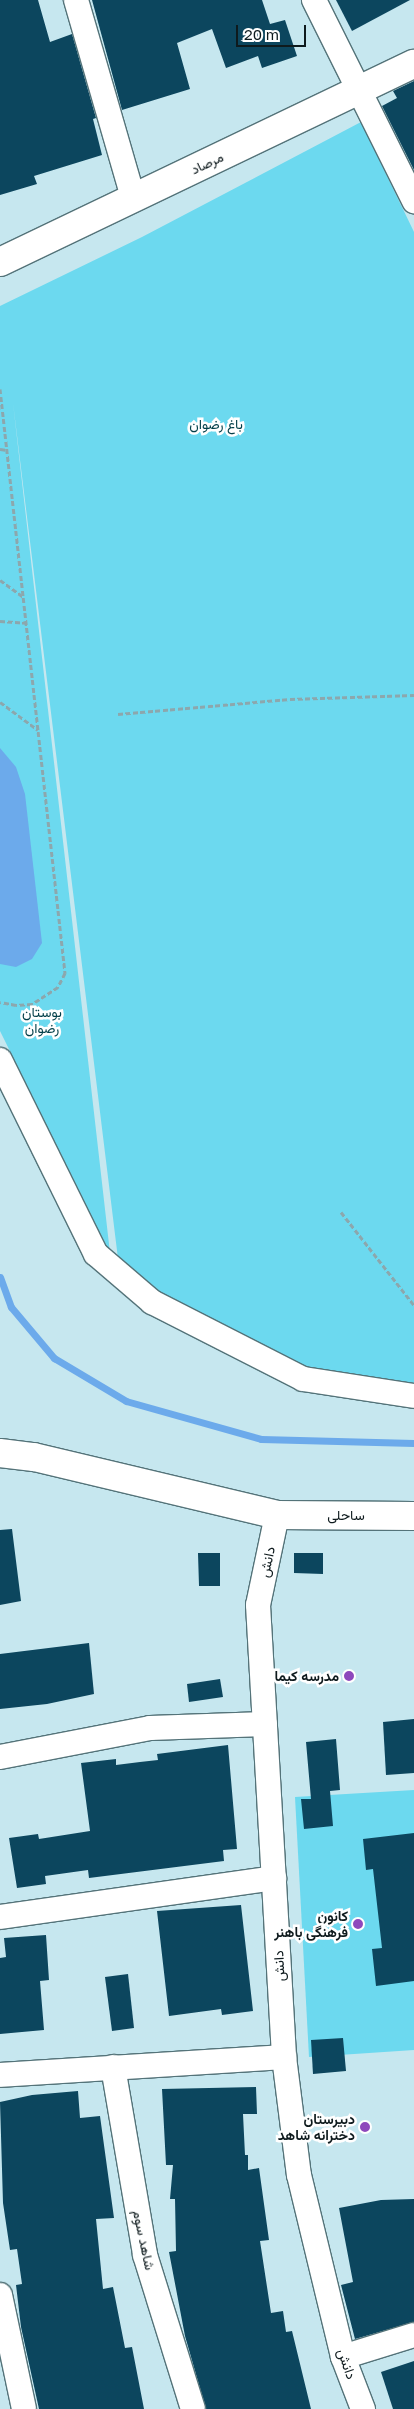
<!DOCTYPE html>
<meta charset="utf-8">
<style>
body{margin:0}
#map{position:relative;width:414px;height:2409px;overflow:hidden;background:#c6e7ef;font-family:"Golos Text",Vazirmatn,sans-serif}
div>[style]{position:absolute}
.green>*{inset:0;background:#6cd9ef}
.water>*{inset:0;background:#6caaeb}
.stream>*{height:7px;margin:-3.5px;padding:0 3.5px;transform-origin:3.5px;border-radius:3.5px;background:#6caaeb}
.building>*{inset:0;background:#0c465e}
.path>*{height:3px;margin-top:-1.5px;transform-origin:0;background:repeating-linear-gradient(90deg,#8ca7ad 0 5px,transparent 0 7.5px)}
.roads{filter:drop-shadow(1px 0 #547379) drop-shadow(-1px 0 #547379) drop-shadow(0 1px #547379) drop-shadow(0 -1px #547379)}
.minor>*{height:24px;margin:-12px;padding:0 12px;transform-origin:12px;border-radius:12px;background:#fff}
.tertiary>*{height:28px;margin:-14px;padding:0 14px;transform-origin:14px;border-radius:14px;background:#fff}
.dots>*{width:14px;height:14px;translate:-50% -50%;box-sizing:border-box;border:2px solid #fff;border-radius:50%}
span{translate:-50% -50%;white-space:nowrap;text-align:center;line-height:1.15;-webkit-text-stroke:5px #fff;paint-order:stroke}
.street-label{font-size:14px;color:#0e1a1d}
.park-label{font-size:14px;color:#023f49}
.poi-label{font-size:14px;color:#0e1a1d;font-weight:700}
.right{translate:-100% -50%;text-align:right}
.scale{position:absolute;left:236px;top:25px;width:70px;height:22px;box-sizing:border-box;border:2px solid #0e1a1d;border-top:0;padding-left:6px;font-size:15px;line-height:18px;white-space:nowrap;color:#0e1a1d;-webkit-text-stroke:4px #fff;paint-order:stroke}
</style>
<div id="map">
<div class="green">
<i style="clip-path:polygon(361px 122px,414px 232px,414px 1388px,303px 1379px,120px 1275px,13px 403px,110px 1253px,0 1031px,0 306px,142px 237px)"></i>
<i style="clip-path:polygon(414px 1790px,414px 2050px,309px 2057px,295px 1797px)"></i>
</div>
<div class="water">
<i style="clip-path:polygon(0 748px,16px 767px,25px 794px,42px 943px,32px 959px,16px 967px,0 964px)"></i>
</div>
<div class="stream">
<i style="left:0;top:1277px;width:32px;rotate:70deg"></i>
<i style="left:11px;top:1307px;width:67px;rotate:49.9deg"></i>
<i style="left:54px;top:1358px;width:84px;rotate:30.8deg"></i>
<i style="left:126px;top:1401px;width:140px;rotate:15.7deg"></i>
<i style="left:261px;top:1439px;width:153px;rotate:1.5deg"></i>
</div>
<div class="building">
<i style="clip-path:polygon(0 0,38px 0,50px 42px,72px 34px,96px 118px,93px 119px,102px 155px,34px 176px,37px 184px,0 195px)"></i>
<i style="clip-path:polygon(92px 0,262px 0,270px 24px,285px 20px,297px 56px,262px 68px,258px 56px,226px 68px,212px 29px,177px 43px,190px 89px,122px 110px)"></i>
<i style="clip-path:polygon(336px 0,410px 0,352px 31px)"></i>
<i style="clip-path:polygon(414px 81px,414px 170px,382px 106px,397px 98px,393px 91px)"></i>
<i style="clip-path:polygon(12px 1529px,21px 1601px,0 1605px,0 1530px)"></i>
<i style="clip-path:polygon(198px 1553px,220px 1553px,220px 1586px,199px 1586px)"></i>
<i style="clip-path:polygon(294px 1553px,323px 1553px,323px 1574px,294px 1573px)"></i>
<i style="clip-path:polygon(89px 1643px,94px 1694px,47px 1704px,0 1709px,0 1654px)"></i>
<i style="clip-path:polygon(220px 1679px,223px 1697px,189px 1702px,187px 1684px)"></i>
<i style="clip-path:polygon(414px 1719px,414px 1773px,386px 1775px,383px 1722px)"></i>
<i style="clip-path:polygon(336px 1739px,340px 1790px,330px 1791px,333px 1826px,304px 1829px,301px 1799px,311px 1799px,306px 1742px)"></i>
<i style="clip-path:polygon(228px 1745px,237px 1849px,223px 1850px,224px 1861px,89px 1878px,88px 1870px,45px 1876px,46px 1884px,17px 1888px,9px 1838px,38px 1834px,39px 1839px,90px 1831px,81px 1763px,116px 1759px,116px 1765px,140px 1762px,158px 1760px,157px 1754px)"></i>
<i style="clip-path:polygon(414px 1833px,414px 1981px,376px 1986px,372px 1949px,382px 1948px,373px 1869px,366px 1870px,363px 1839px)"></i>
<i style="clip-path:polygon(241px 1905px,253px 2011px,222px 2015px,221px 2009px,169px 2016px,157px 1911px)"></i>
<i style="clip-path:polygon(46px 1935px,49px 1980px,40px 1981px,44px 2030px,0 2034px,0 1958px,6px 1957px,4px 1938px)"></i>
<i style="clip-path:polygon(128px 1974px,134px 2028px,112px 2031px,105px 1977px)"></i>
<i style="clip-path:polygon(343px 2038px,346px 2071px,313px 2074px,311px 2040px)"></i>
<i style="clip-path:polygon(256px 2087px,257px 2114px,243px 2114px,245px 2155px,248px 2155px,248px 2170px,259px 2168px,269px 2240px,260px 2241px,271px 2313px,283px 2311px,286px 2332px,292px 2331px,311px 2409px,206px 2409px,185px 2336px,169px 2252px,176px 2251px,175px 2199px,170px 2199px,173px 2165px,166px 2165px,162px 2089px)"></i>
<i style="clip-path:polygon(78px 2091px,80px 2118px,100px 2116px,114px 2218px,96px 2219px,103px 2289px,113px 2287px,125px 2348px,132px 2347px,144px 2409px,39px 2409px,21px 2327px,16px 2285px,22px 2284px,17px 2249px,10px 2250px,3px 2203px,0 2102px,32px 2095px)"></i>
<i style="clip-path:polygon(414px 2199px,414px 2322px,355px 2339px,341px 2285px,353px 2282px,339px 2208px,381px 2200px)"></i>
<i style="clip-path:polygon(414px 2361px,414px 2409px,393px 2409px,381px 2372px)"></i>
</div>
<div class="path">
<i style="left:0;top:389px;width:588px;rotate:83.65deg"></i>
<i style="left:65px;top:973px;width:16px;rotate:117deg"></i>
<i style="left:58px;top:987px;width:31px;rotate:147deg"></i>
<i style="left:32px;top:1004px;width:16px;rotate:176deg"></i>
<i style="left:16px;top:1005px;width:16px;rotate:-169deg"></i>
<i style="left:0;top:449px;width:7px;rotate:8deg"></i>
<i style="left:0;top:580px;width:29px;rotate:36deg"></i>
<i style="left:0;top:621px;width:26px;rotate:4deg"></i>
<i style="left:0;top:702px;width:47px;rotate:36.4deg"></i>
<i style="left:118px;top:714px;width:173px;rotate:-5deg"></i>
<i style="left:290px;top:699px;width:124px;rotate:-1.8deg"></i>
<i style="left:341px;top:1212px;width:118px;rotate:51.9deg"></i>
</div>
<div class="roads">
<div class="minor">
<i style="left:76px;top:0;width:206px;rotate:73.9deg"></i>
<i style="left:314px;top:0;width:225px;rotate:63.5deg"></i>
<i style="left:0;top:1060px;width:216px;rotate:63.7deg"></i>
<i style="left:96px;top:1254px;width:74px;rotate:40.6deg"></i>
<i style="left:152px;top:1302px;width:169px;rotate:27deg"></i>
<i style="left:303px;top:1379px;width:112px;rotate:8.7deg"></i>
<i style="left:277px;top:1515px;width:92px;rotate:101.9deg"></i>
<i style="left:258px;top:1605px;width:453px;rotate:86.7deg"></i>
<i style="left:284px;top:2057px;width:119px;rotate:82.8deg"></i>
<i style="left:299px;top:2175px;width:187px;rotate:76.4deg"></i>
<i style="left:343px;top:2357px;width:56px;rotate:69deg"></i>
<i style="left:0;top:1757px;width:153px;rotate:-10.9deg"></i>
<i style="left:150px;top:1728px;width:115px;rotate:-2deg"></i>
<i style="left:0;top:1917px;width:277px;rotate:-8.1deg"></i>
<i style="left:113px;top:2067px;width:191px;rotate:80.3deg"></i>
<i style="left:145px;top:2255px;width:161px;rotate:72.7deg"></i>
<i style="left:0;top:2075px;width:285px;rotate:-3.6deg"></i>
<i style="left:0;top:2295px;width:116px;rotate:78.1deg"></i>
<i style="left:343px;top:2357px;width:74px;rotate:-17.2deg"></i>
</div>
<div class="tertiary">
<i style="left:0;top:262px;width:459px;rotate:-25.6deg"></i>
<i style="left:0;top:1453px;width:34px;rotate:7deg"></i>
<i style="left:34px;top:1457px;width:250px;rotate:13.4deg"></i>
<i style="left:277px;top:1515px;width:137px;rotate:0.4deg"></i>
</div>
</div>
<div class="dots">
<i style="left:349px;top:1676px;background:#8e48bc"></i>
<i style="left:358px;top:1924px;background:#8e48bc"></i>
<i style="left:365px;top:2127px;background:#8e48bc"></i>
</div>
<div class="street-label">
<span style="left:207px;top:163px;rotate:-25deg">مرصاد</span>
<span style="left:346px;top:1515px">ساحلی</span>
<span style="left:267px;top:1562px;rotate:-78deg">دانش</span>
<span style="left:279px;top:1966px;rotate:-93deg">دانش</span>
<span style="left:144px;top:2240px;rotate:78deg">شاهد سوم</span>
<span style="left:347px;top:2364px;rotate:71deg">دانش</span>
</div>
<div class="park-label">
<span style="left:216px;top:424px">باغ رضوان</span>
<span style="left:42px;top:1020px">بوستان<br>رضوان</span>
</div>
<div class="poi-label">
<span class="right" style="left:339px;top:1676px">مدرسه کیما</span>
<span class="right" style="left:348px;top:1924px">کانون<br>فرهنگی باهنر</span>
<span class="right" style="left:355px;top:2127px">دبیرستان<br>دخترانه شاهد</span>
</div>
<div class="scale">20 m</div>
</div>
